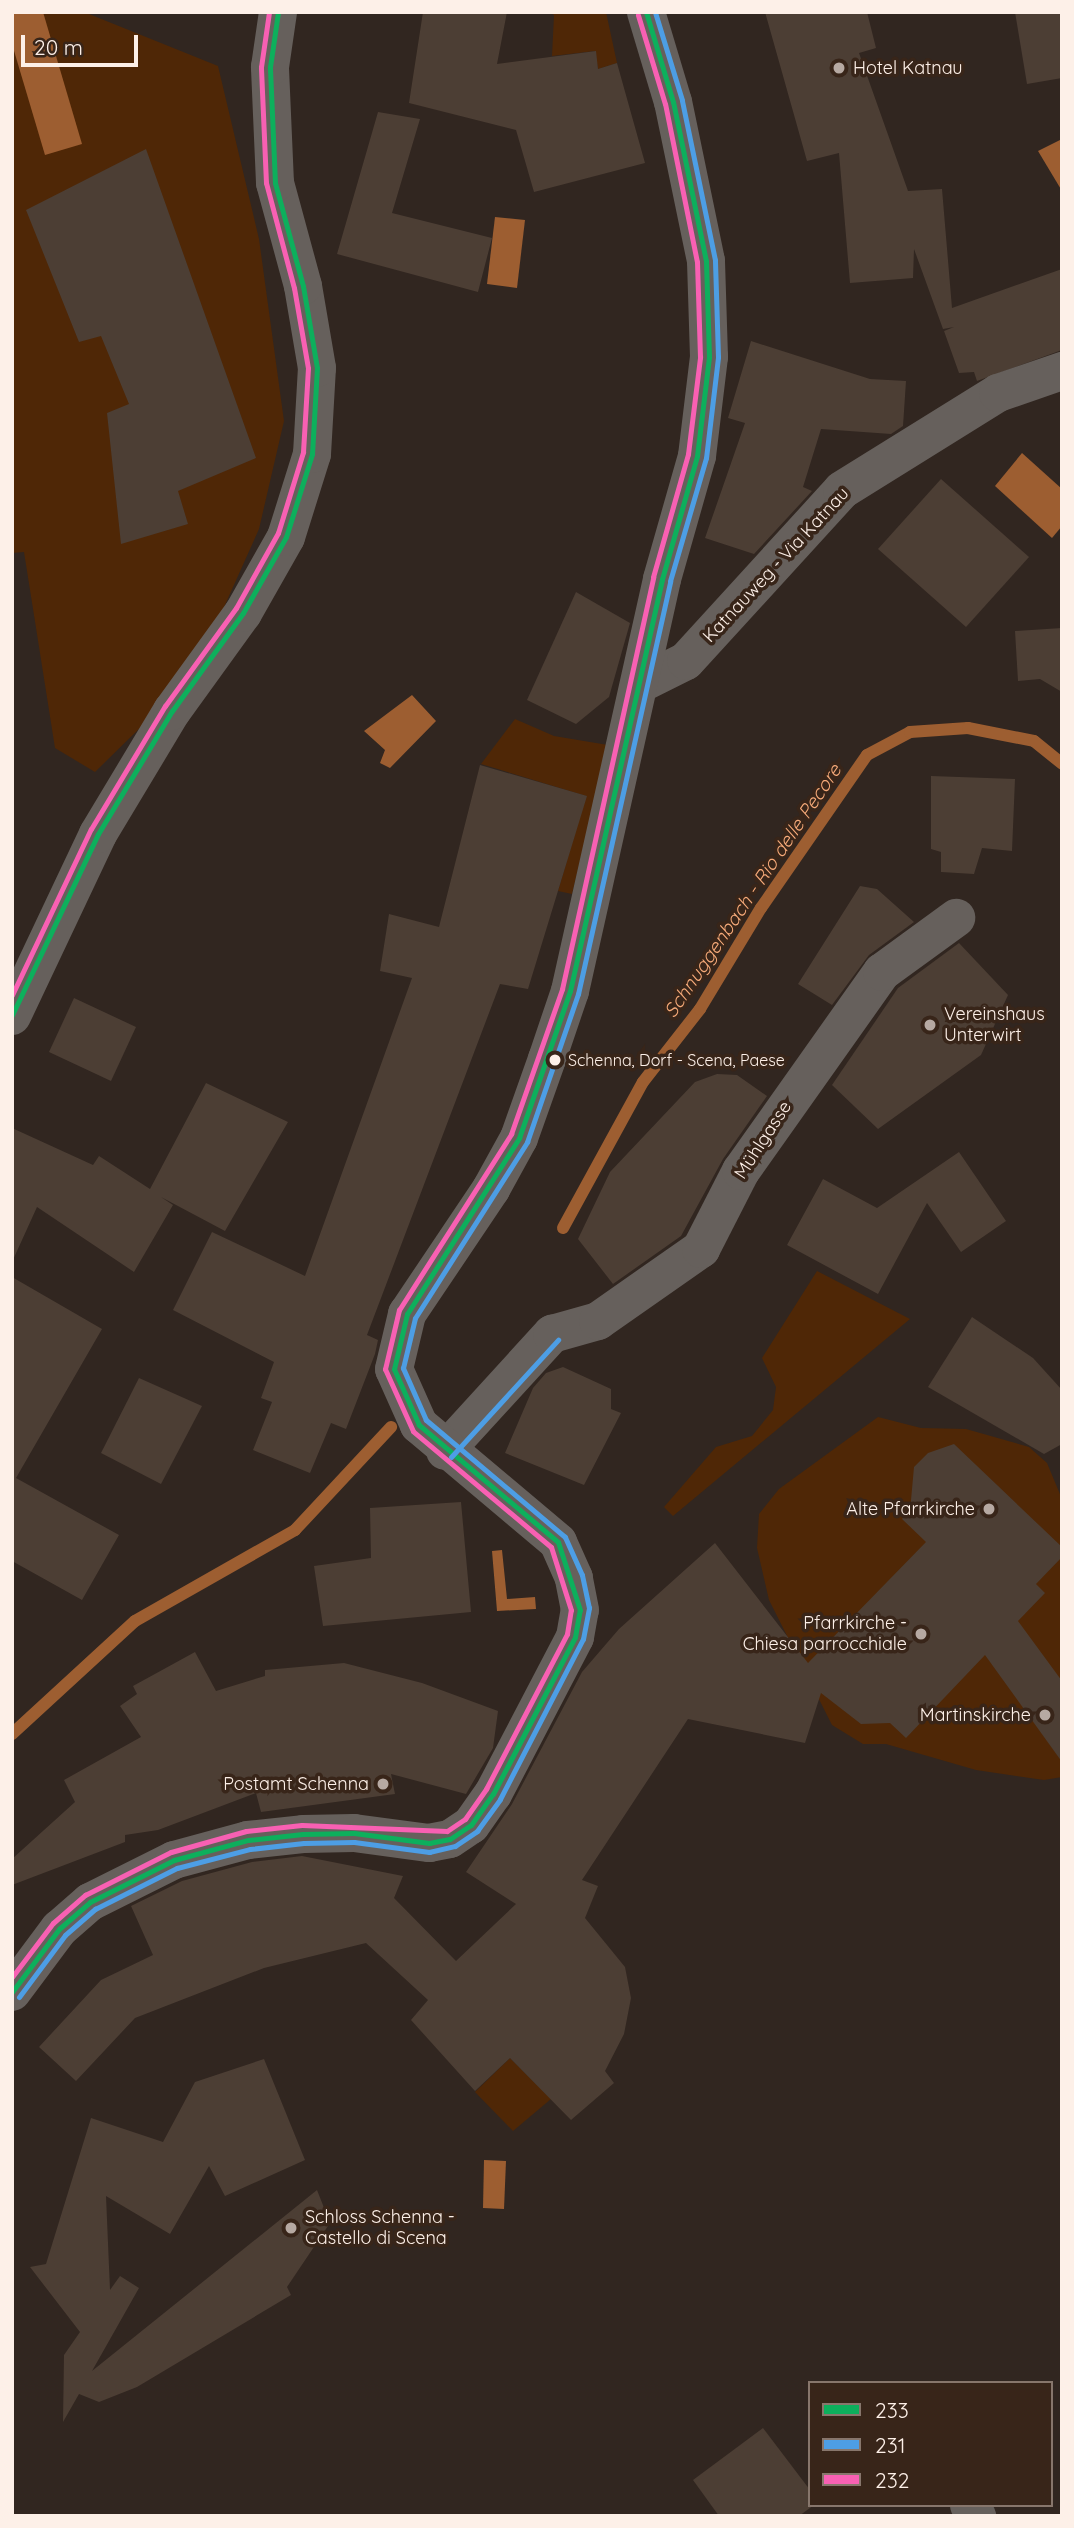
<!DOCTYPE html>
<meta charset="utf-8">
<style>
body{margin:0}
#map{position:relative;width:1074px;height:2528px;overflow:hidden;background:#312620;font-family:Quicksand,sans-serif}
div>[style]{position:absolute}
.green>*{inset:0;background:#4f2706}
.water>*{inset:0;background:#9d5e31}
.stream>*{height:12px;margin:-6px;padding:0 6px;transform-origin:6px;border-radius:6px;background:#9d5e31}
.building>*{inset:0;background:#4c3e34}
.minor>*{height:38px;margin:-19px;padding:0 19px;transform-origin:19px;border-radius:19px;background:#66605c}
.bus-1>*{height:5px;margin:-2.5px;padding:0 2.5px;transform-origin:2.5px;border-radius:2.5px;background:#0daf5c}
.bus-2>*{height:5px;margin:-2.5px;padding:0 2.5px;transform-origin:2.5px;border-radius:2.5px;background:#4d9ee5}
.bus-3>*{height:5px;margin:-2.5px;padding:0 2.5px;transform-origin:2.5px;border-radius:2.5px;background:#f860b3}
.dots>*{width:19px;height:19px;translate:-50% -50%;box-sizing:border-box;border:4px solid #382519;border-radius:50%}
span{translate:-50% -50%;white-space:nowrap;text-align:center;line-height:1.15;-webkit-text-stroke:7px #382519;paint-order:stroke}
.bus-label{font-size:16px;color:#fdf0e8}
.left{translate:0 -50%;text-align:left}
.poi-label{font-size:18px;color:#fdf0e8}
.right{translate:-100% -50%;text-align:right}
.street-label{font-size:18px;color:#fdf0e8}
.water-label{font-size:19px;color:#f7ab7a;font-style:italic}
.frame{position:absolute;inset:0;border:14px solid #fdf0e8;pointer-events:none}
.legend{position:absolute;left:808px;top:2381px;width:245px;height:126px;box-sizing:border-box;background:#382519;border:2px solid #87766c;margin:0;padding:9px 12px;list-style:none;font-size:21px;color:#fdf0e8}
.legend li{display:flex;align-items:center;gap:14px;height:35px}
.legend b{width:35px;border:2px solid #87766c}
.scale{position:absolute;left:21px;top:35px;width:117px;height:32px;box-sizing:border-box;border:4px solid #fdf0e8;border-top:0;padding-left:9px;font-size:21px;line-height:24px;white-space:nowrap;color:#fdf0e8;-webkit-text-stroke:5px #382519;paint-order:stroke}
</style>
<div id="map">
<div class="green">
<i style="clip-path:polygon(12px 12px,84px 12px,218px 66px,259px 239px,284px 421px,259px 529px,216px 625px,146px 722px,95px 772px,55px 748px,24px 552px,12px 553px)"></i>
<i style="clip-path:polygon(549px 12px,606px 12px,617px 63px,598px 69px,595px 51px,552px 56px,554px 15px)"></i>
<i style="clip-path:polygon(515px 719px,554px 736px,608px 745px,572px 894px,558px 891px,586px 796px,481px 764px)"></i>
<i style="clip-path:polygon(817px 1271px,910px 1319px,673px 1516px,664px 1507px,716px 1447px,752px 1436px,773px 1410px,776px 1387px,762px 1358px)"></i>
<i style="clip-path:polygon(878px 1417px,921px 1428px,966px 1429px,1029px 1447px,1047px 1463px,1062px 1499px,1062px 1777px,1044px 1780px,976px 1770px,886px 1744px,863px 1744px,832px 1725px,769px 1600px,757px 1548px,759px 1514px,779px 1489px)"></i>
<i style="clip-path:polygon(510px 2058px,551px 2099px,513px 2131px,475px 2092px)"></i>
</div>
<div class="water">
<i style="clip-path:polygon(12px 12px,43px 12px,82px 144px,45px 155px,12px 44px)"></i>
<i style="clip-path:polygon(1062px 139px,1062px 191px,1038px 151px)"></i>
<i style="clip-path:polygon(495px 217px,525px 220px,517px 288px,487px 284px)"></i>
<i style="clip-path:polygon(1022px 453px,1062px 489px,1062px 526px,1052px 538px,995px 486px)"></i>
<i style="clip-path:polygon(412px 695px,436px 721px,390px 768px,380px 763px,385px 750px,364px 731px)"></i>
<i style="clip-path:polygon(502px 1550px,507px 1599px,535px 1597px,536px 1609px,497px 1611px,492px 1551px)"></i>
<i style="clip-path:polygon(484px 2160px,506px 2161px,504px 2209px,483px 2208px)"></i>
</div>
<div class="stream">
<i style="left:563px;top:1228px;width:166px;rotate:-61.3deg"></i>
<i style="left:643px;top:1082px;width:93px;rotate:-52deg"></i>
<i style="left:700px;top:1009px;width:118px;rotate:-58.9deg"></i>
<i style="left:761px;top:908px;width:186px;rotate:-55.3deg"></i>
<i style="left:867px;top:755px;width:49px;rotate:-28.1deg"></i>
<i style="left:910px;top:732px;width:58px;rotate:-3.9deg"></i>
<i style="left:968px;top:728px;width:67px;rotate:11.1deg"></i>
<i style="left:1034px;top:741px;width:36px;rotate:39deg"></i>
<i style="left:12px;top:1734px;width:167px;rotate:-42.6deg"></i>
<i style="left:135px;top:1621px;width:184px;rotate:-29.6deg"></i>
<i style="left:295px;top:1530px;width:141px;rotate:-47deg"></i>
</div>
<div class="building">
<i style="clip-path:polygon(423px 12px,507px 12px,497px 64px,596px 51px,598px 69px,617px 63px,645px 163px,534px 192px,516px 130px,409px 103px)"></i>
<i style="clip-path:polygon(765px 12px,867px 12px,876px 48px,859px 53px,908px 191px,942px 189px,952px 308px,1062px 269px,1062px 350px,977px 381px,974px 372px,959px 373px,944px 331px,954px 327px,943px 329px,914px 249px,913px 278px,850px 283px,839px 153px,807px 161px)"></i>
<i style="clip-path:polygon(1015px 12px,1062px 12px,1062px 78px,1027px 84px)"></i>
<i style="clip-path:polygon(378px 112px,420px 119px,392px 213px,492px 238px,478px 292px,337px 254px)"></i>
<i style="clip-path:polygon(146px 149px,256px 458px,178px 491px,188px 524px,121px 544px,107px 413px,129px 404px,101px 336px,79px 342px,26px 210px)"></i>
<i style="clip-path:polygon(751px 341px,870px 379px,906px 381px,903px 426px,891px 434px,821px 429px,803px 487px,812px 491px,754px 554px,705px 538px,745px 423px,728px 418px)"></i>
<i style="clip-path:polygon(941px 479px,1029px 557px,966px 627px,878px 549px)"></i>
<i style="clip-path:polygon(576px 592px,630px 623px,609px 697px,576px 724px,527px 700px)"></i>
<i style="clip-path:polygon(1062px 628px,1062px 692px,1040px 679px,1018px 681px,1015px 631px)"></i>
<i style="clip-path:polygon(480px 765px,587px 796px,528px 989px,500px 984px,367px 1335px,378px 1340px,375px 1354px,346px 1429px,331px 1423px,310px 1473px,253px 1450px,272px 1402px,261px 1398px,274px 1362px,173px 1310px,212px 1232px,305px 1276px,412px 978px,380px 971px,389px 914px,439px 927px)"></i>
<i style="clip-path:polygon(931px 776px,1015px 779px,1012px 851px,982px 848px,974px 874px,941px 872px,941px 852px,931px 849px)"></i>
<i style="clip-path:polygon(860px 886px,877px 889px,914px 922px,869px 955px,832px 1005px,798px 984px)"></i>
<i style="clip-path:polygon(959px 943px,1008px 995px,981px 1055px,878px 1129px,832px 1085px,898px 988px)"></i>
<i style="clip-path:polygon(74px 998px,136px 1027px,111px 1081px,49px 1052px)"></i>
<i style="clip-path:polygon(717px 1074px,737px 1075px,767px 1096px,723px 1159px,681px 1236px,613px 1284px,578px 1239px,610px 1172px,695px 1082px)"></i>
<i style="clip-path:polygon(206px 1083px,288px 1122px,225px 1231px,161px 1197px,173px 1205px,134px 1272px,37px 1207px,12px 1262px,12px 1128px,93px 1165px,99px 1156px,150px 1189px)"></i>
<i style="clip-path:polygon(959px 1152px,1006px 1221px,961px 1252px,927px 1203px,878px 1294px,787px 1245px,823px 1179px,877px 1208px)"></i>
<i style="clip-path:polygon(12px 1277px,102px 1329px,16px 1478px,119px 1535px,82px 1600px,12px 1561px)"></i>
<i style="clip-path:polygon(972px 1317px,1033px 1358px,1062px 1390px,1062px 1444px,1044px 1454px,928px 1387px)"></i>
<i style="clip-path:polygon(563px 1367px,611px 1389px,611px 1409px,621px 1413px,584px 1485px,505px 1453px,533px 1388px,546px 1373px)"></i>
<i style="clip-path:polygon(139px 1378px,202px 1406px,161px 1484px,101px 1453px)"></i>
<i style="clip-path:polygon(954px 1444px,1062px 1547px,1062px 1557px,1036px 1584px,1045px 1593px,1018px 1621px,1062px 1681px,1062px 1762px,985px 1655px,906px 1738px,890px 1723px,861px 1724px,821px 1693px,805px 1743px,688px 1719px,582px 1880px,598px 1886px,585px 1918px,625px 1967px,631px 1998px,624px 2034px,605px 2071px,614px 2083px,571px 2120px,510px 2058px,475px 2091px,411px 2020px,428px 2000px,366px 1943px,264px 1968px,135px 2018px,76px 2081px,39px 2047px,101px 1980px,153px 1955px,131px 1906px,182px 1881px,252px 1862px,302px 1856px,403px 1876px,394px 1898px,456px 1961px,516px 1904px,466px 1872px,512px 1804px,582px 1672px,619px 1629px,715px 1543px,808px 1663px,926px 1542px,902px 1519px,910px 1511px,914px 1467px,928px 1453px)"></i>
<i style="clip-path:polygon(461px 1502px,471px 1612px,323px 1626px,314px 1566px,371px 1558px,370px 1508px)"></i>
<i style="clip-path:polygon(195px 1652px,216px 1691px,265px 1676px,265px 1670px,344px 1663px,422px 1683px,498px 1711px,493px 1748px,466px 1794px,391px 1774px,395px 1794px,261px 1812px,256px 1793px,158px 1830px,125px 1835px,125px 1842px,12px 1885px,12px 1859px,75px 1802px,64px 1780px,141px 1737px,120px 1706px,137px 1694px,133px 1686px)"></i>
<i style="clip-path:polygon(264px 2059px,305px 2160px,225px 2196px,209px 2166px,170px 2234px,106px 2196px,110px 2290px,120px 2276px,139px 2288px,92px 2371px,317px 2190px,330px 2223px,287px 2287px,291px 2295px,137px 2387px,99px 2402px,79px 2394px,63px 2422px,64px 2355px,80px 2332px,30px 2267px,46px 2264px,91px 2118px,163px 2142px,195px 2082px)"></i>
<i style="clip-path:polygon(763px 2428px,810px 2490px,814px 2505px,799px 2516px,719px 2516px,693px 2480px)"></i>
</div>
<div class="minor">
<i style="left:640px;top:684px;width:51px;rotate:-26.6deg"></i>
<i style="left:686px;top:661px;width:231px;rotate:-47.6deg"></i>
<i style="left:842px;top:490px;width:184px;rotate:-31.9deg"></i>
<i style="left:998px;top:393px;width:68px;rotate:-19deg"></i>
<i style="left:12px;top:1016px;width:201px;rotate:-64.7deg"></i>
<i style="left:98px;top:834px;width:144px;rotate:-59deg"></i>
<i style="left:172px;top:711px;width:121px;rotate:-54.1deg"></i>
<i style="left:243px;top:613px;width:87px;rotate:-60.5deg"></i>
<i style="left:286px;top:537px;width:87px;rotate:-72.6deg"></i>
<i style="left:312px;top:454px;width:86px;rotate:-86.7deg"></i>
<i style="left:317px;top:368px;width:83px;rotate:-99.7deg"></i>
<i style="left:303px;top:286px;width:107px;rotate:-105.2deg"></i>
<i style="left:275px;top:183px;width:116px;rotate:-92.5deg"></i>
<i style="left:270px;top:67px;width:56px;rotate:-81.7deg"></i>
<i style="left:445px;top:1451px;width:159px;rotate:-47.6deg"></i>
<i style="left:552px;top:1334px;width:48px;rotate:-15.8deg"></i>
<i style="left:598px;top:1321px;width:126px;rotate:-35deg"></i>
<i style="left:701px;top:1249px;width:88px;rotate:-62.9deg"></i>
<i style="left:741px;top:1171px;width:244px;rotate:-54.7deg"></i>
<i style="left:882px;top:972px;width:92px;rotate:-36.1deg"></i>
<i style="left:12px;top:1992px;width:79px;rotate:-53.3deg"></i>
<i style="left:59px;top:1929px;width:41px;rotate:-41.1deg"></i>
<i style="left:90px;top:1902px;width:94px;rotate:-26.6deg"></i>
<i style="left:174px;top:1860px;width:77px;rotate:-15.1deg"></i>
<i style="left:248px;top:1840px;width:55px;rotate:-6.2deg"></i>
<i style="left:303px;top:1834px;width:51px;rotate:-1.1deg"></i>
<i style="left:354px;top:1833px;width:76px;rotate:7.6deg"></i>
<i style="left:429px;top:1843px;width:21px;rotate:-11deg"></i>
<i style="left:450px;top:1839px;width:25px;rotate:-34deg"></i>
<i style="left:471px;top:1825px;width:38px;rotate:-55deg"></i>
<i style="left:493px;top:1794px;width:177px;rotate:-62.4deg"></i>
<i style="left:575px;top:1637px;width:27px;rotate:-80deg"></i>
<i style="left:580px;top:1610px;width:33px;rotate:-101deg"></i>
<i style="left:574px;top:1578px;width:39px;rotate:-114deg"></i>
<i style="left:558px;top:1542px;width:182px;rotate:-139.9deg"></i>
<i style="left:419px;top:1425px;width:61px;rotate:-114.1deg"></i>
<i style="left:394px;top:1369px;width:57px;rotate:-76.7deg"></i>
<i style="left:407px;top:1314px;width:151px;rotate:-56.1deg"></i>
<i style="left:491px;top:1189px;width:58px;rotate:-61.2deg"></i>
<i style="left:519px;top:1138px;width:84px;rotate:-70.5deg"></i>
<i style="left:547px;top:1059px;width:72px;rotate:-71.3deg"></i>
<i style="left:570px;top:991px;width:422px;rotate:-77.4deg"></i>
<i style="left:662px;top:579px;width:128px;rotate:-74.1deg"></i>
<i style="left:697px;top:456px;width:100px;rotate:-83.1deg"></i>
<i style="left:709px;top:357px;width:96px;rotate:-91.8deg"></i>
<i style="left:706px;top:261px;width:162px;rotate:-101.7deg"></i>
<i style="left:673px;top:102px;width:94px;rotate:-106.7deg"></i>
<i style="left:969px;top:2505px;width:14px;rotate:54deg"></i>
</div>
<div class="bus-1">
<i style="left:12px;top:1015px;width:200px;rotate:-64.6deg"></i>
<i style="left:98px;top:834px;width:144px;rotate:-59deg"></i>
<i style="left:172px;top:711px;width:121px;rotate:-54.1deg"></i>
<i style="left:243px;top:613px;width:87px;rotate:-60.5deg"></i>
<i style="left:286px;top:537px;width:87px;rotate:-72.6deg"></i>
<i style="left:312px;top:454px;width:86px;rotate:-86.7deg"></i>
<i style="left:317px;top:368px;width:83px;rotate:-99.7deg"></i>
<i style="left:303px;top:286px;width:107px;rotate:-105.2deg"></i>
<i style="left:275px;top:183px;width:116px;rotate:-92.5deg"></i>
<i style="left:270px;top:67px;width:56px;rotate:-81.7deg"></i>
<i style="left:12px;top:1992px;width:79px;rotate:-53.3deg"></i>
<i style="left:59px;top:1929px;width:41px;rotate:-41.1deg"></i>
<i style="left:90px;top:1902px;width:94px;rotate:-26.6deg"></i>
<i style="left:174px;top:1860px;width:77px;rotate:-15.1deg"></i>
<i style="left:248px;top:1840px;width:55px;rotate:-6.2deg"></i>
<i style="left:303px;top:1834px;width:51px;rotate:-1.1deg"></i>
<i style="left:354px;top:1833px;width:76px;rotate:7.6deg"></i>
<i style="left:429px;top:1843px;width:21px;rotate:-11deg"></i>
<i style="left:450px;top:1839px;width:25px;rotate:-34deg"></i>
<i style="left:471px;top:1825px;width:38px;rotate:-55deg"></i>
<i style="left:493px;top:1794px;width:177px;rotate:-62.4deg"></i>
<i style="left:575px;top:1637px;width:27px;rotate:-80deg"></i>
<i style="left:580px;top:1610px;width:71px;rotate:-107.9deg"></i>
<i style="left:558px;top:1542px;width:182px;rotate:-139.9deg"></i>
<i style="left:419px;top:1425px;width:61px;rotate:-114.1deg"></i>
<i style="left:394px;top:1369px;width:57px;rotate:-76.7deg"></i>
<i style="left:407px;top:1314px;width:209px;rotate:-57.5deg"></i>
<i style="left:519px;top:1138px;width:156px;rotate:-70.9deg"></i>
<i style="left:570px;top:991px;width:422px;rotate:-77.4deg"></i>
<i style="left:662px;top:579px;width:128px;rotate:-74.1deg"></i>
<i style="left:697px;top:456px;width:100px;rotate:-83.1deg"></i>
<i style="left:709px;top:357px;width:96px;rotate:-91.8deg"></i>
<i style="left:706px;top:261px;width:162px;rotate:-101.7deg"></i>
<i style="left:673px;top:102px;width:94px;rotate:-106.7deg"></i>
</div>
<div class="bus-2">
<i style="left:451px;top:1457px;width:159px;rotate:-47.6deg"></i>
<i style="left:19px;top:1997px;width:77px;rotate:-53.4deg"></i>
<i style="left:65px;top:1935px;width:40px;rotate:-41deg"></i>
<i style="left:95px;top:1909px;width:92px;rotate:-26.6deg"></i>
<i style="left:177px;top:1868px;width:75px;rotate:-14.6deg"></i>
<i style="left:250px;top:1849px;width:54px;rotate:-6.3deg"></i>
<i style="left:304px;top:1843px;width:50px;rotate:-1.1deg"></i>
<i style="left:354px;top:1842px;width:76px;rotate:7.6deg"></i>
<i style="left:429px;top:1852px;width:27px;rotate:-13deg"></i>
<i style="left:455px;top:1846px;width:27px;rotate:-34deg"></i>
<i style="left:477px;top:1831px;width:39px;rotate:-54deg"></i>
<i style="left:500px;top:1799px;width:180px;rotate:-62.6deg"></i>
<i style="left:583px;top:1639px;width:32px;rotate:-79deg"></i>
<i style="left:589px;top:1608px;width:34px;rotate:-102deg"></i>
<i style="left:582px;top:1575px;width:42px;rotate:-114.1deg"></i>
<i style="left:565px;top:1537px;width:182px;rotate:-139.9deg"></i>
<i style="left:426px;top:1420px;width:57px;rotate:-113.9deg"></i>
<i style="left:403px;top:1368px;width:51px;rotate:-76.5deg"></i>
<i style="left:415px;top:1318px;width:209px;rotate:-57.5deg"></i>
<i style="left:527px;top:1142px;width:157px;rotate:-71deg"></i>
<i style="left:578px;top:994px;width:423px;rotate:-77.4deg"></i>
<i style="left:670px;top:581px;width:128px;rotate:-73.7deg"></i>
<i style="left:706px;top:458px;width:102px;rotate:-83.2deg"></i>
<i style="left:718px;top:357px;width:97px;rotate:-91.8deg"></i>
<i style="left:715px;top:260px;width:163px;rotate:-101.7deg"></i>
<i style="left:682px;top:100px;width:92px;rotate:-107.1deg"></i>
</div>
<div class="bus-3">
<i style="left:12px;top:995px;width:184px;rotate:-64.6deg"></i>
<i style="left:91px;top:829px;width:144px;rotate:-59deg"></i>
<i style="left:165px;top:706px;width:121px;rotate:-54.1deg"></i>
<i style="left:236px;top:608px;width:86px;rotate:-60.8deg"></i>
<i style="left:278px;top:533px;width:85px;rotate:-72.8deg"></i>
<i style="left:303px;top:452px;width:84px;rotate:-86.6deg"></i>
<i style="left:308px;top:368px;width:81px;rotate:-99.9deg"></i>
<i style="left:294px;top:288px;width:109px;rotate:-104.9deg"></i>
<i style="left:266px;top:183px;width:116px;rotate:-92.5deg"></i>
<i style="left:261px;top:67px;width:56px;rotate:-81.7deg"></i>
<i style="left:12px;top:1977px;width:68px;rotate:-52.8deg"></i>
<i style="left:53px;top:1923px;width:43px;rotate:-41.2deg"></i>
<i style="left:85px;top:1895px;width:96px;rotate:-26.6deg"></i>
<i style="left:171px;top:1852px;width:78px;rotate:-15.6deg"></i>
<i style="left:246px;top:1831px;width:56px;rotate:-6.1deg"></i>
<i style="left:302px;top:1825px;width:145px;rotate:2.4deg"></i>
<i style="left:447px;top:1831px;width:22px;rotate:-34deg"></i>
<i style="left:465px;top:1819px;width:37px;rotate:-55deg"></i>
<i style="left:486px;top:1789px;width:175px;rotate:-62.4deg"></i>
<i style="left:567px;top:1634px;width:24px;rotate:-81deg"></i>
<i style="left:571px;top:1610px;width:66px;rotate:-107.6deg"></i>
<i style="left:551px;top:1547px;width:180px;rotate:-140deg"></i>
<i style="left:413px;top:1431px;width:68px;rotate:-114.3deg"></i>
<i style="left:385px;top:1369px;width:61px;rotate:-76.7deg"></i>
<i style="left:399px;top:1310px;width:209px;rotate:-57.5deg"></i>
<i style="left:511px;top:1134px;width:154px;rotate:-70.6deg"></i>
<i style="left:562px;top:989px;width:422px;rotate:-77.5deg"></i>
<i style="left:653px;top:577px;width:128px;rotate:-74.1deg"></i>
<i style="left:688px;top:454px;width:98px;rotate:-82.9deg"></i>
<i style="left:700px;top:357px;width:95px;rotate:-91.8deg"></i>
<i style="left:697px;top:262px;width:161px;rotate:-101.4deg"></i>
<i style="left:665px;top:104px;width:93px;rotate:-106.9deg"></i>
</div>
<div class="dots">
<i style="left:839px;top:68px;background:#b6a9a2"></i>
<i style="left:930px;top:1025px;background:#b6a9a2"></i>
<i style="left:555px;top:1060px;background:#fdf0e8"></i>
<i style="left:989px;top:1509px;background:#b6a9a2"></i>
<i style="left:921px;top:1634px;background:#b6a9a2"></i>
<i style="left:1045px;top:1715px;background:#b6a9a2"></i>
<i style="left:383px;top:1784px;background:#b6a9a2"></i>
<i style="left:291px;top:2228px;background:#b6a9a2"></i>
</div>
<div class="bus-label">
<span class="left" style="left:568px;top:1060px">Schenna, Dorf - Scena, Paese</span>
</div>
<div class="poi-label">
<span class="left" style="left:853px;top:68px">Hotel Katnau</span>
<span class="left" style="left:944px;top:1025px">Vereinshaus<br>Unterwirt</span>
<span class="right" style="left:975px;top:1509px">Alte Pfarrkirche</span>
<span class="right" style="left:907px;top:1634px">Pfarrkirche -<br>Chiesa parrocchiale</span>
<span class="right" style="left:1031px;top:1715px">Martinskirche</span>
<span class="right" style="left:369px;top:1784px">Postamt Schenna</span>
<span class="left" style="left:305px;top:2228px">Schloss Schenna -<br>Castello di Scena</span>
</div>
<div class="street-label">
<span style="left:776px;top:565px;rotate:-47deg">Katnauweg - Via Katnau</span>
<span style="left:763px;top:1140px;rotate:-57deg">Mühlgasse</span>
</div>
<div class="water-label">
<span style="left:753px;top:891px;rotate:-56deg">Schnuggenbach - Rio delle Pecore</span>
</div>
<div class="frame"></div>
<ul class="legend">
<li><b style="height:9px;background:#0daf5c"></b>233</li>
<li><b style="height:9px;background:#4d9ee5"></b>231</li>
<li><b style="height:9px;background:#f860b3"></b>232</li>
</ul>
<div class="scale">20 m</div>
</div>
